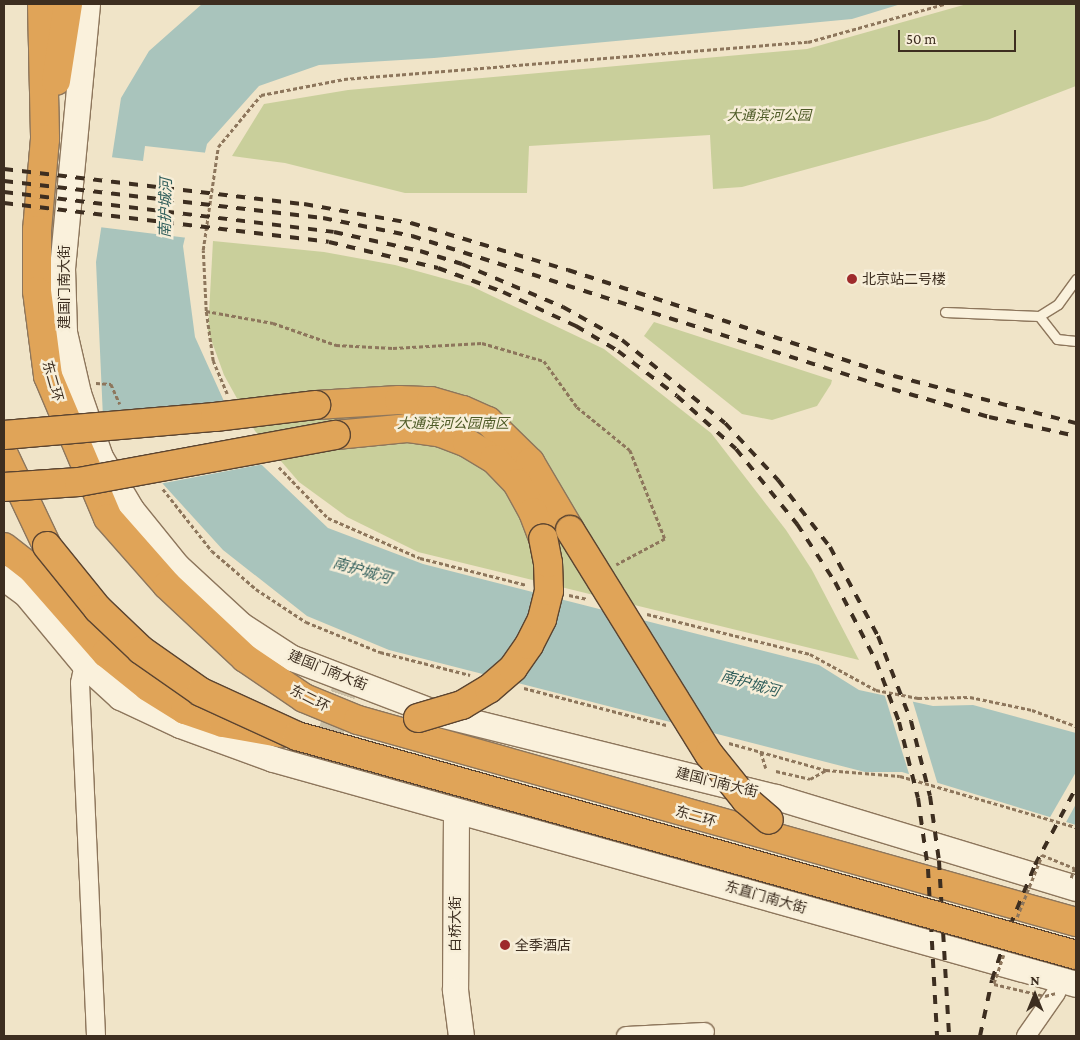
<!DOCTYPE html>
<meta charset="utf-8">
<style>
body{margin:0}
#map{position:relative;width:1080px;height:1040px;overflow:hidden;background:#f0e4c8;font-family:"Crimson Pro","Noto Sans SC",serif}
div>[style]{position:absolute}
.green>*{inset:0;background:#c9cf9b}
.water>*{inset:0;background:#a9c4bc}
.pier>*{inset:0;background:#f0e4c8}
.secondary-tunnel>*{height:25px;margin-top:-12.5px;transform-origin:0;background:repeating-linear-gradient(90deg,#ccc0a6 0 25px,transparent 0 37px)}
.path>*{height:2.5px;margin-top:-1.25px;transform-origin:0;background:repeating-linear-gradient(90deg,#8d765c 0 4px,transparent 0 6.5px)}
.roads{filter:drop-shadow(1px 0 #8d765c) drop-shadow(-1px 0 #8d765c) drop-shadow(0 1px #8d765c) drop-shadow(0 -1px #8d765c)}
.lane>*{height:9px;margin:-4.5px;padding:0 4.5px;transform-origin:4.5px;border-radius:4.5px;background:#faf1dc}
.street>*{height:18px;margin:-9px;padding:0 9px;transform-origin:9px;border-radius:9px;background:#faf1dc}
.secondary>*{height:25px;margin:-12.5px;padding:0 12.5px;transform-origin:12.5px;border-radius:12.5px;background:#faf1dc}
.highway>*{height:28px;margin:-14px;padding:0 14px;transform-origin:14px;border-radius:14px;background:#e0a458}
.rail>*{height:4px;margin-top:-2px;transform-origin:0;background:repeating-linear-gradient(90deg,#3d2e20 0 9px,transparent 0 18px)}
.path-bridge>*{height:2.5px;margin-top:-1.25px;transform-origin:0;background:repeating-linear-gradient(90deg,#8d765c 0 4px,transparent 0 6.5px)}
.bridges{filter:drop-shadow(1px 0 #5b4430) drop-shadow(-1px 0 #5b4430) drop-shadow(0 1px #5b4430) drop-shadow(0 -1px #5b4430)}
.highway-bridge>*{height:28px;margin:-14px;padding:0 14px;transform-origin:14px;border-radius:14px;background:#e0a458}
.dots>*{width:14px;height:14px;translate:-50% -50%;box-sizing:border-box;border:2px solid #f7eed8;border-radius:50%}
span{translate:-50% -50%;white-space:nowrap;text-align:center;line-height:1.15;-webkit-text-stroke:5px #f7eed8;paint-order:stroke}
.park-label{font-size:14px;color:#4d5a26;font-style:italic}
.poi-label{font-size:14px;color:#3d2e20}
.left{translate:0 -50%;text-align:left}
.street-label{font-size:14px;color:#3d2e20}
.water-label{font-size:15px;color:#2f5d5a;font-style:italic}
.frame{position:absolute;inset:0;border:5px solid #3d2e20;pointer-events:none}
.north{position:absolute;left:1010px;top:970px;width:50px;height:50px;-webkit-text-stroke:4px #f7eed8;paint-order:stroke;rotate:0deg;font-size:14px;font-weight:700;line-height:20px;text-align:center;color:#3d2e20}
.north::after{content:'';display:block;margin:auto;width:18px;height:22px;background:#3d2e20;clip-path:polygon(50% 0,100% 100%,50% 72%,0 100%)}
.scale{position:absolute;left:898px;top:30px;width:118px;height:22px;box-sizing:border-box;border:2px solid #3d2e20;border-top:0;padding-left:6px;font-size:15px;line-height:18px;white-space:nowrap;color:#3d2e20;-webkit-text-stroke:4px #f7eed8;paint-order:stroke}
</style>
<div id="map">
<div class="green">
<i style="clip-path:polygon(967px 4px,1076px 4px,1076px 86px,987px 120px,742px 187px,713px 189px,710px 135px,529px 146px,527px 193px,405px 193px,285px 163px,232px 156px,264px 104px,348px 90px,807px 49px)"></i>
<i style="clip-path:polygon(213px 241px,324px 252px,395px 265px,471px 286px,604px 349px,711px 433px,786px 530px,812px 570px,859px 660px,418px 552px,347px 517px,299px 482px,255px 431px,224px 375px,208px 331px)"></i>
<i style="clip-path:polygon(654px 322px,832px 380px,831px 384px,817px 406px,772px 420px,742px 414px,644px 336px)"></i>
</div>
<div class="water">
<i style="clip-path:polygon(202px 4px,901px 4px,852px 19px,434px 58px,319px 65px,259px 86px,207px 144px,183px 246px,195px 337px,246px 450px,328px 528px,423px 564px,819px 665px,859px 690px,933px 706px,973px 705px,1076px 733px,1076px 825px,902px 772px,865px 772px,389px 650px,307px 616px,223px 550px,103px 418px,96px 262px,121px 98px,149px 51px)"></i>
</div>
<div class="pier">
<i style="clip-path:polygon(145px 146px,208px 153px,188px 238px,99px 227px,110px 157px,143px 161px)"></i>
<i style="clip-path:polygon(229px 405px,248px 449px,264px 464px,159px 484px,101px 420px)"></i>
<i style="clip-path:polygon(884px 693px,912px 699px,938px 785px,910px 777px)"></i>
<i style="clip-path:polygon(1076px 772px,1076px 804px,1065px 824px,1049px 819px)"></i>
</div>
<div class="secondary-tunnel">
<i style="left:320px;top:765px;width:91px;rotate:-72.2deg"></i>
</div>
<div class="path">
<i style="left:206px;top:311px;width:68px;rotate:10.2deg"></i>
<i style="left:273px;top:323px;width:67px;rotate:19.2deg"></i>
<i style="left:336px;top:345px;width:57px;rotate:3deg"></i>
<i style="left:393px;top:348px;width:89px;rotate:-3.2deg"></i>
<i style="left:482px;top:343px;width:65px;rotate:16.2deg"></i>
<i style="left:544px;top:361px;width:57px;rotate:54.3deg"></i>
<i style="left:577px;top:407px;width:68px;rotate:39.1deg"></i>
<i style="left:630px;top:450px;width:96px;rotate:68.5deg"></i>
<i style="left:665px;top:539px;width:55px;rotate:152deg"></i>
<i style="left:96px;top:383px;width:15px;rotate:4deg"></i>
<i style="left:111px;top:384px;width:22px;rotate:66deg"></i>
<i style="left:227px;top:394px;width:36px;rotate:-113deg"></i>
<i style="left:213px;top:361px;width:50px;rotate:-98deg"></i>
<i style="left:206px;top:311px;width:61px;rotate:-92.8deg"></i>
<i style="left:203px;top:250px;width:104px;rotate:-81.7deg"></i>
<i style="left:218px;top:147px;width:67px;rotate:-50.4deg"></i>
<i style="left:261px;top:95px;width:85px;rotate:-10.9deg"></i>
<i style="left:344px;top:79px;width:465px;rotate:-4.6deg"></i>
<i style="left:808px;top:42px;width:141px;rotate:-15.6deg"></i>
<i style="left:279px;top:467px;width:71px;rotate:46.1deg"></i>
<i style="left:328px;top:518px;width:100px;rotate:23.5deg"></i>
<i style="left:420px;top:558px;width:110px;rotate:14.2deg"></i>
<i style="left:163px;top:489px;width:79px;rotate:51.7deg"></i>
<i style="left:212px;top:551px;width:58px;rotate:40.8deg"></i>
<i style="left:256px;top:589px;width:60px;rotate:33.4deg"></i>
<i style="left:306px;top:622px;width:80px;rotate:22.1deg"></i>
<i style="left:380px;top:652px;width:93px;rotate:14.3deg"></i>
<i style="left:569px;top:595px;width:19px;rotate:12deg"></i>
<i style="left:647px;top:614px;width:168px;rotate:13.8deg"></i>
<i style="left:810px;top:654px;width:75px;rotate:28.6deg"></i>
<i style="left:876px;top:690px;width:43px;rotate:10.8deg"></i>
<i style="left:918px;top:698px;width:52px;rotate:-1.1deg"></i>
<i style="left:970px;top:697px;width:63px;rotate:11.8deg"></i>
<i style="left:1032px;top:710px;width:47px;rotate:20deg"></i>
<i style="left:524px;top:688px;width:147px;rotate:14.6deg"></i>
<i style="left:729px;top:743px;width:101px;rotate:15.6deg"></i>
<i style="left:826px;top:770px;width:74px;rotate:4.6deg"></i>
<i style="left:900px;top:776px;width:183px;rotate:16.2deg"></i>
<i style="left:761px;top:752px;width:17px;rotate:73deg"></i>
<i style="left:776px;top:771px;width:35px;rotate:13deg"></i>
<i style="left:810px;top:779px;width:18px;rotate:-29deg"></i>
</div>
<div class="roads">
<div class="lane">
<i style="left:945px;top:312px;width:94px;rotate:2.4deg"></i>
<i style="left:1039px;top:316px;width:22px;rotate:-32deg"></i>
<i style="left:1058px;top:304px;width:31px;rotate:-54deg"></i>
<i style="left:1039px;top:316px;width:29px;rotate:52deg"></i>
<i style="left:1057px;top:339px;width:19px;rotate:6deg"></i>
</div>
<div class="street">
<i style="left:84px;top:664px;width:19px;rotate:102deg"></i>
<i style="left:80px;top:683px;width:353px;rotate:87.4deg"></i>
<i style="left:626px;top:1036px;width:79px;rotate:-2.9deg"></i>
<i style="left:1026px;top:1036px;width:52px;rotate:-55.1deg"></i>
<i style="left:1056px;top:993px;width:15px;rotate:-70deg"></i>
</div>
<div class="secondary">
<i style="left:87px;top:4px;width:265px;rotate:95.4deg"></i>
<i style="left:62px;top:268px;width:64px;rotate:88.2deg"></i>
<i style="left:64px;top:332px;width:63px;rotate:77.1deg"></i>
<i style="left:78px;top:393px;width:68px;rotate:71deg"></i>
<i style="left:100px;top:457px;width:61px;rotate:59.2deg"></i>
<i style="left:131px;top:509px;width:73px;rotate:51.1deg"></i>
<i style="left:177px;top:566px;width:87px;rotate:42.7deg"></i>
<i style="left:241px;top:625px;width:61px;rotate:32.9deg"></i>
<i style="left:292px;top:658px;width:154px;rotate:20.9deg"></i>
<i style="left:436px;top:713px;width:350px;rotate:13.9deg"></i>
<i style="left:776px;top:797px;width:313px;rotate:16.9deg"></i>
<i style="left:4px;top:578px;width:26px;rotate:36deg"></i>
<i style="left:25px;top:593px;width:92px;rotate:50.3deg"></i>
<i style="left:84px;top:664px;width:49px;rotate:42.5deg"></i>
<i style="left:120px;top:697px;width:66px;rotate:25deg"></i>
<i style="left:180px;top:725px;width:99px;rotate:20.1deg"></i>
<i style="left:273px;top:759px;width:834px;rotate:15.65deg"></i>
<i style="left:456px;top:811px;width:179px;rotate:90.3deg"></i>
<i style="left:455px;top:990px;width:46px;rotate:82.6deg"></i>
</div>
<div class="highway">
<i style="left:42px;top:4px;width:135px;rotate:88.7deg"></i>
<i style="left:45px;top:139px;width:91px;rotate:95deg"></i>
<i style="left:37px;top:230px;width:61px;rotate:90deg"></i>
<i style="left:37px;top:291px;width:86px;rotate:82.6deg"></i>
<i style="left:48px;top:376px;width:154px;rotate:67.1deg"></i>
<i style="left:108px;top:518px;width:89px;rotate:48.6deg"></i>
<i style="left:167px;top:585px;width:107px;rotate:43.1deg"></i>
<i style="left:245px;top:658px;width:71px;rotate:34.1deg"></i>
<i style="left:304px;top:698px;width:58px;rotate:22.2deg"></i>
<i style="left:358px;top:720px;width:746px;rotate:15.71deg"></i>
<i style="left:56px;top:81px;width:78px;rotate:-81.1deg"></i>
<i style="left:316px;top:405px;width:83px;rotate:-3.4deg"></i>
<i style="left:399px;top:400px;width:32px;rotate:2deg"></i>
<i style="left:431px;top:401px;width:33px;rotate:16deg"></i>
<i style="left:463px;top:410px;width:27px;rotate:24deg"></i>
<i style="left:488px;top:421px;width:59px;rotate:44.3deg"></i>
<i style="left:530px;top:462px;width:79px;rotate:59.5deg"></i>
<i style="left:336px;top:435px;width:71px;rotate:-5.6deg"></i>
<i style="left:407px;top:428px;width:34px;rotate:8deg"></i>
<i style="left:441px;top:433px;width:28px;rotate:21deg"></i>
<i style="left:467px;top:443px;width:31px;rotate:31deg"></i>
<i style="left:494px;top:459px;width:33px;rotate:46deg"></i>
<i style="left:517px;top:483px;width:33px;rotate:61deg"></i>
<i style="left:533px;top:512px;width:28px;rotate:69deg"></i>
<i style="left:4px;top:455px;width:101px;rotate:64.7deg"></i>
<i style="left:4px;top:547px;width:37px;rotate:38deg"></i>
<i style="left:33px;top:570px;width:111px;rotate:48.7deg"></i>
<i style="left:106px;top:653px;width:54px;rotate:39deg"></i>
<i style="left:148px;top:687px;width:44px;rotate:31.9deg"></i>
<i style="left:185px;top:710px;width:40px;rotate:18.9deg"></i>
<i style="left:223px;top:723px;width:58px;rotate:10deg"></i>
</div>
</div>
<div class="rail">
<i style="left:4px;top:169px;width:302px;rotate:6.7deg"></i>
<i style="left:304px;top:204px;width:109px;rotate:10.1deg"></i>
<i style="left:411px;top:223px;width:164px;rotate:16.7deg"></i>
<i style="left:568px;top:270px;width:343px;rotate:18deg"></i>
<i style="left:894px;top:376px;width:188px;rotate:14.5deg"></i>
<i style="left:4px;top:181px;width:321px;rotate:6.6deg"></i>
<i style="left:323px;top:218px;width:91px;rotate:11.4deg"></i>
<i style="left:412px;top:236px;width:504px;rotate:17.68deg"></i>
<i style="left:892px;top:389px;width:101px;rotate:16.1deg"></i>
<i style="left:989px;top:417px;width:89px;rotate:12.3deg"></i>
<i style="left:4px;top:192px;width:332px;rotate:6.9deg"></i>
<i style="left:334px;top:232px;width:88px;rotate:12.5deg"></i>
<i style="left:420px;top:251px;width:44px;rotate:17.2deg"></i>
<i style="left:462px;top:264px;width:110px;rotate:23.1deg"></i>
<i style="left:563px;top:307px;width:68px;rotate:29.2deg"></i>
<i style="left:622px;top:340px;width:132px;rotate:38.9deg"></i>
<i style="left:725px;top:423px;width:78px;rotate:47.1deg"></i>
<i style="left:778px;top:480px;width:85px;rotate:52.2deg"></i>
<i style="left:830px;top:547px;width:101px;rotate:61.7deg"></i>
<i style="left:878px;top:636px;width:91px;rotate:68.8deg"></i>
<i style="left:911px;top:721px;width:77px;rotate:75.8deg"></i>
<i style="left:930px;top:796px;width:66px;rotate:82.1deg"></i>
<i style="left:939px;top:861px;width:175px;rotate:86.7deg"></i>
<i style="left:4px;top:203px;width:327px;rotate:6.8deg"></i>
<i style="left:329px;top:242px;width:112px;rotate:13.4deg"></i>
<i style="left:438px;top:268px;width:69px;rotate:20.3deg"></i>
<i style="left:503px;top:292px;width:81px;rotate:25deg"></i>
<i style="left:576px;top:326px;width:49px;rotate:30.8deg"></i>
<i style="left:618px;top:351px;width:74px;rotate:37.3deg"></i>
<i style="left:677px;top:396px;width:79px;rotate:41.9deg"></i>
<i style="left:736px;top:449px;width:97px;rotate:50.9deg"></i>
<i style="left:797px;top:524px;width:69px;rotate:56.8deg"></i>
<i style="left:835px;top:582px;width:89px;rotate:62.6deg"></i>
<i style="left:876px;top:661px;width:65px;rotate:69.3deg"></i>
<i style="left:899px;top:722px;width:78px;rotate:76deg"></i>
<i style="left:918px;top:798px;width:72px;rotate:82deg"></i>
<i style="left:928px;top:869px;width:167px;rotate:86.9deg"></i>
<i style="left:980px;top:1036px;width:57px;rotate:-77.9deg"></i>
<i style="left:992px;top:980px;width:57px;rotate:-71.6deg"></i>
<i style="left:1010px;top:926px;width:66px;rotate:-67.7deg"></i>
<i style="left:1035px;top:865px;width:87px;rotate:-62deg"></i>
</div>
<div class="path-bridge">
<i style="left:1017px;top:917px;width:67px;rotate:-68deg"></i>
<i style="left:1042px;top:855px;width:35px;rotate:22deg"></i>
<i style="left:1075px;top:868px;width:12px;rotate:110deg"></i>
<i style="left:1004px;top:955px;width:31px;rotate:109deg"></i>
<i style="left:994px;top:984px;width:52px;rotate:13.2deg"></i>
<i style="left:1045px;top:996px;width:11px;rotate:-15deg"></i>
</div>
<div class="bridges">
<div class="highway-bridge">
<i style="left:4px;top:435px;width:212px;rotate:-4.9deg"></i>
<i style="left:215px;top:417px;width:102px;rotate:-6.8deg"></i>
<i style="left:4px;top:487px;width:75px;rotate:-3.8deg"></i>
<i style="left:79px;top:482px;width:261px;rotate:-10.4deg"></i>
<i style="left:570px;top:530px;width:264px;rotate:58.2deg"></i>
<i style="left:709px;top:754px;width:59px;rotate:51.2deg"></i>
<i style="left:746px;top:800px;width:30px;rotate:41deg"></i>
<i style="left:47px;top:546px;width:81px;rotate:51deg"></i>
<i style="left:98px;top:609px;width:59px;rotate:43.6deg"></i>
<i style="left:141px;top:650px;width:73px;rotate:35deg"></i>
<i style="left:201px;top:692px;width:106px;rotate:24.6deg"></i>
<i style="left:297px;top:736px;width:809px;rotate:15.7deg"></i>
<i style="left:418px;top:718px;width:46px;rotate:-16.5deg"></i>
<i style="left:462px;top:705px;width:31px;rotate:-31deg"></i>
<i style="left:489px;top:689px;width:32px;rotate:-41deg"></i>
<i style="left:513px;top:668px;width:28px;rotate:-55deg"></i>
<i style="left:529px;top:645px;width:29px;rotate:-63deg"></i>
<i style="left:542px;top:619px;width:29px;rotate:-76deg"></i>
<i style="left:549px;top:591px;width:28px;rotate:-92deg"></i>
<i style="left:548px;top:563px;width:25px;rotate:-101deg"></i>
</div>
</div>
<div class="dots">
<i style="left:852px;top:279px;background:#9e2a2b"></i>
<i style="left:505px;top:945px;background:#9e2a2b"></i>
</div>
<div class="park-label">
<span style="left:769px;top:115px">大通滨河公园</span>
<span style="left:453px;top:423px">大通滨河公园南区</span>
</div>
<div class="poi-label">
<span class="left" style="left:862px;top:279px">北京站二号楼</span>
<span class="left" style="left:515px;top:945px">全季酒店</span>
</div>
<div class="street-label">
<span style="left:64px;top:287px;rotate:-90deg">建国门南大街</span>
<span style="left:53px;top:381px;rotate:74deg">东二环</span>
<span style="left:328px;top:670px;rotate:22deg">建国门南大街</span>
<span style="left:310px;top:698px;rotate:27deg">东二环</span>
<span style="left:717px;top:782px;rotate:14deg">建国门南大街</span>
<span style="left:696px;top:816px;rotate:16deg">东二环</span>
<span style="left:766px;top:897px;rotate:16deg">东直门南大街</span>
<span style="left:455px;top:924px;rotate:-90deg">白桥大街</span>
</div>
<div class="water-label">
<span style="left:166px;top:208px;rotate:-89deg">南护城河</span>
<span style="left:362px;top:571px;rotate:16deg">南护城河</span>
<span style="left:750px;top:684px;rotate:16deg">南护城河</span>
</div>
<div class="frame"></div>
<div class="north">N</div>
<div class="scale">50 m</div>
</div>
